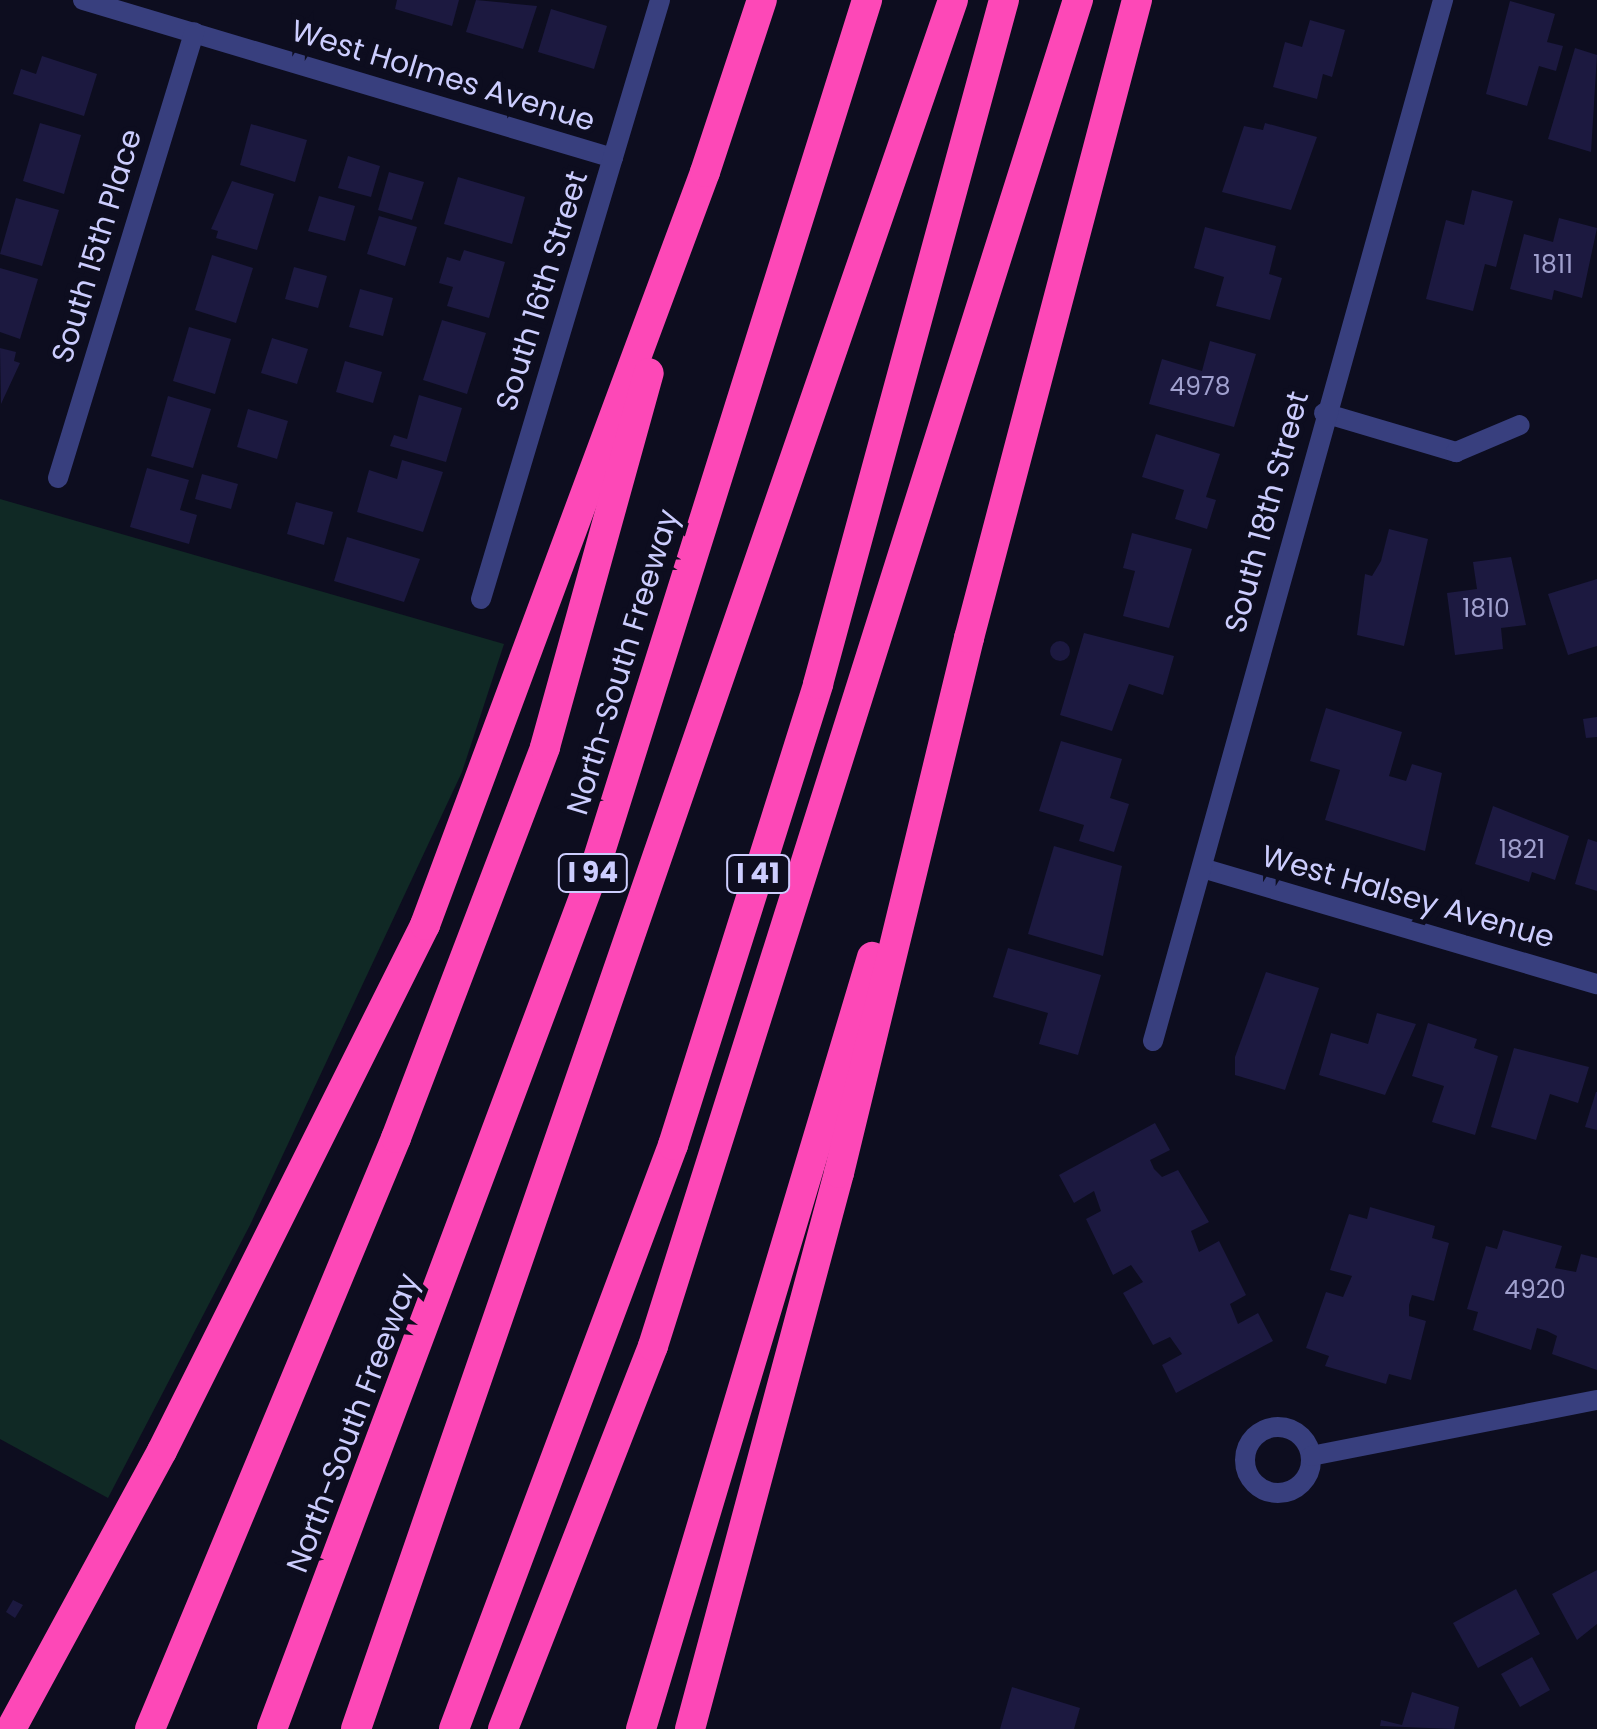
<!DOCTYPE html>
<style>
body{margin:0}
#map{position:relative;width:1597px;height:1729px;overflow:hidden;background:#0d0d1f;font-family:Poppins,sans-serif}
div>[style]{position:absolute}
.green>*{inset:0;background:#102925}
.building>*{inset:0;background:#1c1940}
.round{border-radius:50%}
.service>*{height:20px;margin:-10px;padding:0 10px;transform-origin:10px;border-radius:10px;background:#383f7e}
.service>.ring{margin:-10px;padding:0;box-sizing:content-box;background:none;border:20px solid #383f7e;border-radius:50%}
.minor>*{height:20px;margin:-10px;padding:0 10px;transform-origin:10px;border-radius:10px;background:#383f7e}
.motorway>*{height:30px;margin:-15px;padding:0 15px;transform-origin:15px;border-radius:15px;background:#fd48b7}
span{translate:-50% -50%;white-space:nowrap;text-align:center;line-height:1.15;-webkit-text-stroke:10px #0d0d1f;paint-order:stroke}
.number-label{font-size:25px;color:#a0a0ce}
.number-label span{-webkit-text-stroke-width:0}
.shield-label span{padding:2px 8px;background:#0d0d1f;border:2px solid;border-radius:8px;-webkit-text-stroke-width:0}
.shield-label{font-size:28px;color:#cccdfe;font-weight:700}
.street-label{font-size:30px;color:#cccdfe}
</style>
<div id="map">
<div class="green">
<i style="clip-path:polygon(0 499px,504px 644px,462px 772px,250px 1225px,108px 1498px,0 1439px)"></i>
</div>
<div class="building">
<i style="clip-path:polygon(397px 0,459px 0,452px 26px,395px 9px)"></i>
<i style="clip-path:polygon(476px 0,537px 6px,523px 49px,466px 32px)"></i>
<i style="clip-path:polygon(1510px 1px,1555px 14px,1547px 42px,1563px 46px,1556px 71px,1539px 66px,1527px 106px,1486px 94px)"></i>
<i style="clip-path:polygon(551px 9px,607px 26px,594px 69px,538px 52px)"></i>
<i style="clip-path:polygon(1310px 20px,1345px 30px,1332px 77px,1323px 74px,1317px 99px,1273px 87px,1285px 42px,1302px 47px)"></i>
<i style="clip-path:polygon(1575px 48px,1597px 55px,1591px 152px,1548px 139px)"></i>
<i style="clip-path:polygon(42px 56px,97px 74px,84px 116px,13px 94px,21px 69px,36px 74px)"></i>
<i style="clip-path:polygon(40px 123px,81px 135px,64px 194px,23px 181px)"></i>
<i style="clip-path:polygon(1265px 123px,1317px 137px,1291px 210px,1222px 192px,1244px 126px,1263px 130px)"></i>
<i style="clip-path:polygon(251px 124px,307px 140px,295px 182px,240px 165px)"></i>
<i style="clip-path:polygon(348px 156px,380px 166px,371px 197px,338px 188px)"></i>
<i style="clip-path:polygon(389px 172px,424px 182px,412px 220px,378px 210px)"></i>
<i style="clip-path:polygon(458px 177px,525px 197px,512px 244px,444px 224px)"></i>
<i style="clip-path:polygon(232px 181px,274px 194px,257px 250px,216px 238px,218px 231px,211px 229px)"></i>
<i style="clip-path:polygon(1472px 190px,1513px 201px,1496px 267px,1485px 264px,1473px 311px,1426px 299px,1446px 220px,1464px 225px)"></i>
<i style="clip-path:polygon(319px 196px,355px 206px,345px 241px,308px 231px)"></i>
<i style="clip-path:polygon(16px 198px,59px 210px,42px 266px,0 254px)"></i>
<i style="clip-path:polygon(379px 216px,417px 227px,405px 266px,367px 254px)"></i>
<i style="clip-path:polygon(1559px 218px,1597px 228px,1582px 298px,1554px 290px,1552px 300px,1510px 289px,1524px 234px,1553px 242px)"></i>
<i style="clip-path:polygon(1205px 227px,1276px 246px,1269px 274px,1282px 278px,1270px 320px,1216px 306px,1224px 277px,1194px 268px)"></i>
<i style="clip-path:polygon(464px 250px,505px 262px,489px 318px,447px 306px,453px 287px,439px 283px,447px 257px,460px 261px)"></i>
<i style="clip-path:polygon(212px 255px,253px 268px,236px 323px,195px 310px)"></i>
<i style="clip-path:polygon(294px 267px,327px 276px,318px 308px,285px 299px)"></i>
<i style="clip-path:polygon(0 268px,38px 279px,20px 339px,0 332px)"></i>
<i style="clip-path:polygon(360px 289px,393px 298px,383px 336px,349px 327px)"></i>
<i style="clip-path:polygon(442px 320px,486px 333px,467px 394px,423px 380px)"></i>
<i style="clip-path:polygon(189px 327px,231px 339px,215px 394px,173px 381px)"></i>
<i style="clip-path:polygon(272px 338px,308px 349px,297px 384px,261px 373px)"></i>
<i style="clip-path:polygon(1210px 341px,1256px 354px,1234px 427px,1149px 404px,1162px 359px,1202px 371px)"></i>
<i style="clip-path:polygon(0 348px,16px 352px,14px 361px,20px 363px,1px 404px)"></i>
<i style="clip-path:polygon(345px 361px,382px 372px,373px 403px,336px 392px)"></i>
<i style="clip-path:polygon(419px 395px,462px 408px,446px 462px,390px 446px,394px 435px,407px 439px)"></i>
<i style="clip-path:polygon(168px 396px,211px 409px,193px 468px,151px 456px)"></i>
<i style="clip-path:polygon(248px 409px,288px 421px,277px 459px,237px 447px)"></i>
<i style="clip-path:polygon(1156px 434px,1220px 454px,1206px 497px,1216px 500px,1207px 529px,1175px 519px,1184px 490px,1142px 477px)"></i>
<i style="clip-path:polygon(402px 460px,443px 472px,423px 532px,357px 512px,369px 470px,397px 479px)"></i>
<i style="clip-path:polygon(147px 468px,189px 480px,180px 510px,197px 515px,189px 544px,130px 527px)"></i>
<i style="clip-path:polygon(202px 474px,238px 484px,231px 509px,195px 499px)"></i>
<i style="clip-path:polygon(296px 502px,333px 512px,324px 545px,287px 534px)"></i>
<i style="clip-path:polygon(1389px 529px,1428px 539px,1404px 646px,1357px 635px,1365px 574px,1372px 576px,1381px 561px)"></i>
<i style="clip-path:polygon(1132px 533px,1192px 549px,1169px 628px,1123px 616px,1135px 571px,1123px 568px)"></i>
<i style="clip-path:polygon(347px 537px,420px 559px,404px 602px,334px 581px)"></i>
<i style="clip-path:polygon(1511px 557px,1526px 625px,1501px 628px,1503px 649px,1455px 655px,1447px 593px,1477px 589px,1473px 562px)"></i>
<i style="clip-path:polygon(1597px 579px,1597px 646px,1568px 655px,1548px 594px)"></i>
<i style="clip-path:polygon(1084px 633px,1174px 656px,1163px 695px,1129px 684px,1112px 731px,1060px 715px)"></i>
<i class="round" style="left:1050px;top:641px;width:20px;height:20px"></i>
<i style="clip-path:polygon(1326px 708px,1402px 732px,1389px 776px,1406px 781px,1412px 764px,1442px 773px,1425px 851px,1325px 820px,1340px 770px,1310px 761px)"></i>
<i style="clip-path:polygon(1597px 717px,1597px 737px,1586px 738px,1583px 719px)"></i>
<i style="clip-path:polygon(1061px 741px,1122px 759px,1110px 798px,1129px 804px,1114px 852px,1079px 841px,1084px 825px,1039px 811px)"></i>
<i style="clip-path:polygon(1493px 806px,1569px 836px,1555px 880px,1532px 872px,1529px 882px,1475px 864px)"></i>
<i style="clip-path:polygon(1588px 839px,1597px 842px,1597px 891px,1575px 884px)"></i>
<i style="clip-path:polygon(1054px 846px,1122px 866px,1103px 956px,1028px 934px)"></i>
<i style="clip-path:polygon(1008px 948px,1101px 975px,1078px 1055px,1039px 1044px,1048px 1013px,993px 997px)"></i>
<i style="clip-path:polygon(1266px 972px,1319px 988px,1285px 1090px,1235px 1075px,1235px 1057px)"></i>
<i style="clip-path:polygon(1377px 1013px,1416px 1024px,1385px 1095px,1319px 1075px,1331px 1033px,1368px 1044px)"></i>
<i style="clip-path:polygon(1428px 1023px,1477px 1039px,1474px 1048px,1498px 1056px,1475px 1135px,1432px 1122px,1444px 1086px,1412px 1076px)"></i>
<i style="clip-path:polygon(1514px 1048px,1589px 1067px,1578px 1103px,1550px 1094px,1536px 1140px,1491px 1127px)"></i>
<i style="clip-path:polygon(1596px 1092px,1597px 1092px,1597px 1130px,1585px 1127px)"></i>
<i style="clip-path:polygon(1155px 1123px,1170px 1150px,1150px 1160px,1154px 1169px,1162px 1177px,1178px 1170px,1209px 1222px,1191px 1231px,1199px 1252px,1219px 1241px,1246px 1295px,1230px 1304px,1238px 1324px,1258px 1313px,1273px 1341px,1176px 1393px,1162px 1365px,1182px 1354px,1170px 1337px,1153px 1345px,1123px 1293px,1143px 1282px,1131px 1265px,1113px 1275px,1086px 1219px,1101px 1211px,1094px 1191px,1074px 1203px,1059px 1175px)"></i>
<i style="clip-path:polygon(1370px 1207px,1435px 1226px,1432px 1238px,1449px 1243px,1434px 1301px,1412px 1295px,1409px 1305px,1409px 1316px,1426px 1321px,1411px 1380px,1389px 1374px,1386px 1384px,1325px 1366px,1329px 1356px,1306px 1348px,1326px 1292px,1343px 1297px,1352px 1276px,1330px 1270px,1349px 1214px,1367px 1219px)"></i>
<i style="clip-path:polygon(1503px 1230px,1562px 1246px,1555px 1268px,1576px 1272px,1581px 1254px,1597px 1258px,1597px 1370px,1552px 1354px,1557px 1336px,1547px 1331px,1537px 1328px,1531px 1350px,1473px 1330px,1478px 1312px,1467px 1309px,1486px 1246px,1497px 1249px)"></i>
<i style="clip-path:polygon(1597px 1570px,1597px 1624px,1577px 1640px,1552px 1594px)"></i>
<i style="clip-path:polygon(1516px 1589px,1540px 1634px,1478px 1668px,1453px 1623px)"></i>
<i style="clip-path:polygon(13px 1600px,23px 1605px,15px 1618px,6px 1612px)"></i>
<i style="clip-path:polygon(1532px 1657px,1550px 1690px,1520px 1707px,1501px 1674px)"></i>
<i style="clip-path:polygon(1012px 1687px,1080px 1708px,1074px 1729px,1000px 1729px)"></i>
<i style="clip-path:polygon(1412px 1692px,1459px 1707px,1454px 1729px,1380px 1726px,1381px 1720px,1402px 1725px)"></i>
</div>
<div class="service">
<i class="ring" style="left:1245px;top:1427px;width:46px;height:46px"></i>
<i style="left:1311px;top:1456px;width:291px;rotate:-11.1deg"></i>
</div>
<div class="minor">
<i style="left:83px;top:0;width:553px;rotate:16.6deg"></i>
<i style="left:1324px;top:413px;width:138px;rotate:16.5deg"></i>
<i style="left:1456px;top:452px;width:69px;rotate:-22.9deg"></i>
<i style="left:58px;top:478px;width:466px;rotate:-73deg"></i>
<i style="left:481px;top:599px;width:625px;rotate:-73.36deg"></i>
<i style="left:1202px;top:868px;width:412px;rotate:16.4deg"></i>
<i style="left:1153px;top:1041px;width:1081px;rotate:-74.43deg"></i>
</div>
<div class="motorway">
<i style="left:11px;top:1729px;width:316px;rotate:-61.5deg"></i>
<i style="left:162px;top:1451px;width:588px;rotate:-63.43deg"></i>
<i style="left:425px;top:925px;width:803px;rotate:-69.6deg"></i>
<i style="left:705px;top:172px;width:181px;rotate:-71.7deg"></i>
<i style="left:150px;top:1729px;width:640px;rotate:-67.4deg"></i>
<i style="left:396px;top:1138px;width:418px;rotate:-69.1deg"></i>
<i style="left:545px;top:747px;width:388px;rotate:-74.5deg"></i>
<i style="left:272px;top:1729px;width:920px;rotate:-69.44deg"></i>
<i style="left:595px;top:868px;width:910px;rotate:-72.6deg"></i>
<i style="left:356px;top:1729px;width:1829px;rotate:-70.95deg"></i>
<i style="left:454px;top:1729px;width:624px;rotate:-69.44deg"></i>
<i style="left:673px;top:1145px;width:483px;rotate:-72.5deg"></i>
<i style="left:818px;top:684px;width:709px;rotate:-74.79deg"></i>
<i style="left:503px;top:1729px;width:411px;rotate:-68.6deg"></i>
<i style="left:653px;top:1346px;width:1412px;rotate:-72.48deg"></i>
<i style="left:641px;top:1729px;width:806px;rotate:-73.34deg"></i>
<i style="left:690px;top:1729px;width:576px;rotate:-75deg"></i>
<i style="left:839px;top:1173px;width:551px;rotate:-76.34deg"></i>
<i style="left:969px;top:638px;width:660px;rotate:-75.25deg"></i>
</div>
<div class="number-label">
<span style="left:1553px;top:265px">1811</span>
<span style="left:1200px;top:387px">4978</span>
<span style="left:1486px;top:609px">1810</span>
<span style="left:1522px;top:850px">1821</span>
<span style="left:1535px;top:1290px">4920</span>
</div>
<div class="shield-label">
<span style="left:593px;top:873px">I 94</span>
<span style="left:758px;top:874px">I 41</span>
</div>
<div class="street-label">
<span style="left:443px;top:76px;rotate:17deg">West Holmes Avenue</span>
<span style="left:97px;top:246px;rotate:-73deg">South 15th Place</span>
<span style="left:542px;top:291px;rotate:-73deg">South 16th Street</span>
<span style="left:1267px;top:512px;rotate:-75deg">South 18th Street</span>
<span style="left:623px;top:662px;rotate:-73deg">North-South Freeway</span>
<span style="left:1408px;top:897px;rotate:16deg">West Halsey Avenue</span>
<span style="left:353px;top:1423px;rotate:-69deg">North-South Freeway</span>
</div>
</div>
